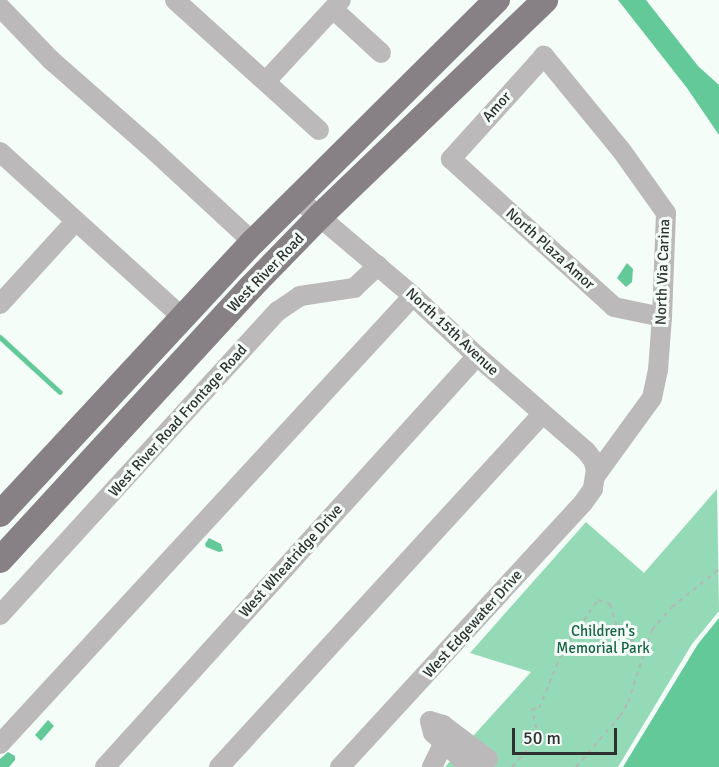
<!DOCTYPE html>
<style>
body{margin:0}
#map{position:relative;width:719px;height:767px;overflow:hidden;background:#f5fdf9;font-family:Signika,sans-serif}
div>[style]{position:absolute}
.green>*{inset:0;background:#95dab7}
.water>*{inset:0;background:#63c999}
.stream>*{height:4.5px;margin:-2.25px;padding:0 2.25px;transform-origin:2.25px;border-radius:2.25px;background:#63c999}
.path>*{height:2px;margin-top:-1px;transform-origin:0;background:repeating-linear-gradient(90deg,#b2b8b5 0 4.5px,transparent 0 9px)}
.minor>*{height:20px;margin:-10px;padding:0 10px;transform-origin:10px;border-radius:10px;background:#bcb9bb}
.major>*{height:26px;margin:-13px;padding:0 13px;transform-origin:13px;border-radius:13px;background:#878185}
span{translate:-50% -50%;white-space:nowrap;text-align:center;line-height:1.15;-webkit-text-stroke:6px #f5fdf9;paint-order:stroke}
.street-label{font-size:15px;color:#2e3130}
.park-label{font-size:15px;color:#176445}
.scale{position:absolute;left:512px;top:728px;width:105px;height:27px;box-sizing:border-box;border:3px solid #2e3130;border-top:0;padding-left:8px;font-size:18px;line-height:21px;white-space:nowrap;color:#2e3130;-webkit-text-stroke:4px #f5fdf9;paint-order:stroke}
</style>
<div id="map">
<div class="green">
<i style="clip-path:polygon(717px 489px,719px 611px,692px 644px,618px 767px,445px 767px,531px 672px,470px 653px,586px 522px,644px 573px)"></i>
</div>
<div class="water">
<i style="clip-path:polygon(618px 0,646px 0,698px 66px,719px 85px,719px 135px,687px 88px)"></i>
<i style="clip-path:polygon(627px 263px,633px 269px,632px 282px,626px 287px,617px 278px)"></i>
<i style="clip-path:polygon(209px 538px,221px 544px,223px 551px,219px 552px,206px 547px,205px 544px)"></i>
<i style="clip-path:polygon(719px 618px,719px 767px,623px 767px,698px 644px)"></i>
<i style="clip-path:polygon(48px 720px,54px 726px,41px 741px,35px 735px)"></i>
<i style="clip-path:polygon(8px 752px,15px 756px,15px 760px,9px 767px,0 767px,0 759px)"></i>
</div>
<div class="stream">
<i style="left:0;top:337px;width:81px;rotate:42.5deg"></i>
</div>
<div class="path">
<i style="left:512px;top:767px;width:40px;rotate:-49deg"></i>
<i style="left:538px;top:737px;width:29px;rotate:-102deg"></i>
<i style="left:532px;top:709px;width:7px;rotate:-8deg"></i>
<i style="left:539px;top:708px;width:63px;rotate:-67.5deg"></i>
<i style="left:563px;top:650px;width:61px;rotate:-55deg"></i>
<i style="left:598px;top:600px;width:13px;rotate:18deg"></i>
<i style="left:610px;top:604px;width:24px;rotate:73deg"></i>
<i style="left:617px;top:627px;width:37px;rotate:43deg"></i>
<i style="left:576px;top:767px;width:67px;rotate:-49.2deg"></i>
<i style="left:620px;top:716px;width:16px;rotate:-60deg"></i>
<i style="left:628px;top:702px;width:76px;rotate:-71.6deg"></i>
<i style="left:652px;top:630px;width:30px;rotate:-49deg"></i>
<i style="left:672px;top:607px;width:60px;rotate:-39deg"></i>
</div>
<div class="minor">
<i style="left:175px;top:0;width:194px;rotate:42.1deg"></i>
<i style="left:0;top:7px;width:74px;rotate:46.1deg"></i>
<i style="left:51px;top:60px;width:130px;rotate:41.3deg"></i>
<i style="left:149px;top:146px;width:142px;rotate:42.7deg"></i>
<i style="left:333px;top:9px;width:65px;rotate:42.5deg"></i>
<i style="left:266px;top:81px;width:110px;rotate:-47.2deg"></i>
<i style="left:0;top:152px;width:247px;rotate:42.2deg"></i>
<i style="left:296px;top:197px;width:153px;rotate:40.2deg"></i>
<i style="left:413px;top:296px;width:88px;rotate:43.2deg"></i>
<i style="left:477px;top:356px;width:145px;rotate:41.1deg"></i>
<i style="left:586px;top:451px;width:11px;rotate:52deg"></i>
<i style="left:593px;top:460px;width:9px;rotate:72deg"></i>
<i style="left:596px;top:469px;width:20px;rotate:99deg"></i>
<i style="left:593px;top:489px;width:17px;rotate:126deg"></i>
<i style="left:583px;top:503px;width:359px;rotate:132.6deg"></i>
<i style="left:0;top:304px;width:111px;rotate:-47.6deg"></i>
<i style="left:596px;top:475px;width:95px;rotate:-54deg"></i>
<i style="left:652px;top:398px;width:29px;rotate:-78deg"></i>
<i style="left:658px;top:370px;width:53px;rotate:-85.7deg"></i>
<i style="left:662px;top:317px;width:104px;rotate:-87.8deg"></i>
<i style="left:666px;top:213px;width:77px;rotate:-125.5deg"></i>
<i style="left:621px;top:150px;width:122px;rotate:-129.3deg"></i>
<i style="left:544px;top:56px;width:139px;rotate:132.1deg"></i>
<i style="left:451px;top:159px;width:220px;rotate:42.2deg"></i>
<i style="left:614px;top:307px;width:49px;rotate:11.8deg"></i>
<i style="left:0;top:615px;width:412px;rotate:-47.6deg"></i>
<i style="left:278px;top:311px;width:27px;rotate:-34deg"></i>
<i style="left:300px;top:296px;width:55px;rotate:-8.4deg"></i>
<i style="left:354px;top:288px;width:33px;rotate:-43deg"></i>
<i style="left:430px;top:721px;width:14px;rotate:17deg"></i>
<i style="left:443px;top:725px;width:56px;rotate:37.1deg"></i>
<i style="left:488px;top:759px;width:23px;rotate:173deg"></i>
<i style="left:465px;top:762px;width:43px;rotate:-137.8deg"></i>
<i style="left:433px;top:733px;width:12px;rotate:-104deg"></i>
<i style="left:0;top:744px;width:609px;rotate:-47.33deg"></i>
<i style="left:105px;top:767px;width:554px;rotate:-47.85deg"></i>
<i style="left:219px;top:767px;width:478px;rotate:-47.5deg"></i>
<i style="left:432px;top:767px;width:28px;rotate:-64deg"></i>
</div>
<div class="major">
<i style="left:0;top:514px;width:371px;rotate:-47.1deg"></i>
<i style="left:253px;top:242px;width:344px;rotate:-44.8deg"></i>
<i style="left:0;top:560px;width:371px;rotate:-47.4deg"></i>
<i style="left:251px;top:287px;width:99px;rotate:-45.8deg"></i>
<i style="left:320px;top:216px;width:312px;rotate:-43.8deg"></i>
</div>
<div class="street-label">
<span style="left:497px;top:107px;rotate:-48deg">Amor</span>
<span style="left:550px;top:249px;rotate:42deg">North Plaza Amor</span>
<span style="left:663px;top:272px;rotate:-88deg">North Via Carina</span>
<span style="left:266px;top:273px;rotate:-46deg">West River Road</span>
<span style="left:452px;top:332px;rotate:43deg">North 15th Avenue</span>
<span style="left:178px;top:421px;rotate:-48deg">West River Road Frontage Road</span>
<span style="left:291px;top:561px;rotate:-48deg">West Wheatridge Drive</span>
<span style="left:473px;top:624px;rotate:-48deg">West Edgewater Drive</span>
</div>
<div class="park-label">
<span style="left:603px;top:640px">Children's<br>Memorial Park</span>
</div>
<div class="scale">50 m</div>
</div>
